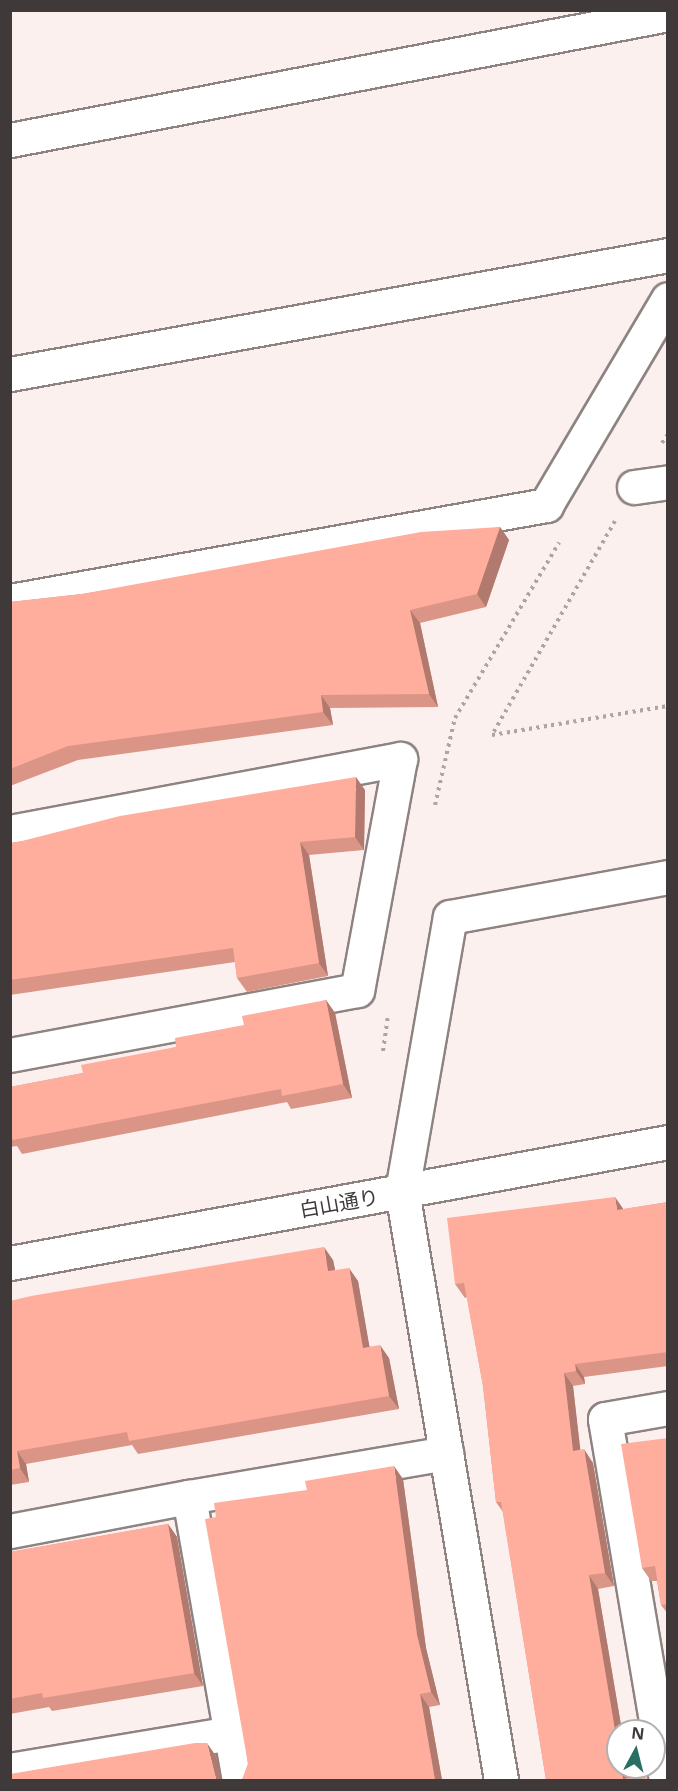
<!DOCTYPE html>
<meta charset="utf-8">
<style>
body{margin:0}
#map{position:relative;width:678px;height:1791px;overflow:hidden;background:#fbf0ee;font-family:"Noto Sans","Noto Sans JP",sans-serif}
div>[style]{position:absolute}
.path>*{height:4px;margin-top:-2px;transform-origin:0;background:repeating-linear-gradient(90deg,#ada4a3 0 3px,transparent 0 7.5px)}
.roads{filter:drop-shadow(2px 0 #8d8381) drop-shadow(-2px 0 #8d8381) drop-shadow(0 2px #8d8381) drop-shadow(0 -2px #8d8381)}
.minor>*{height:33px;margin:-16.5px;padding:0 16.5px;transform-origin:16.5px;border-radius:16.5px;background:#fff}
.tertiary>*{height:33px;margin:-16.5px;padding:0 16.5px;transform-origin:16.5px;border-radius:16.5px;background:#fff}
.wall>*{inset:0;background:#db9587}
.shaded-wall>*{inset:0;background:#b2796e}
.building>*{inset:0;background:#ffad9d}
span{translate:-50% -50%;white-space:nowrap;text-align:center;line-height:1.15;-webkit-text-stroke:4.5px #fff;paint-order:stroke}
.street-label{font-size:20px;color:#3f3a39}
.frame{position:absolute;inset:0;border:12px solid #3f3a39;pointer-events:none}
.north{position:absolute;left:606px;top:1719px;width:60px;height:60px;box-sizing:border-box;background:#fff;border:2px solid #b2b0b0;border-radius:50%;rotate:7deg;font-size:16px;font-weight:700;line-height:24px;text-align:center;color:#3f3a39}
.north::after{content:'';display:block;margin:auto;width:21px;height:27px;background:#286f64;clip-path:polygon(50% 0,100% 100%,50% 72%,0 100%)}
</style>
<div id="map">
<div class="path">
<i style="left:662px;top:443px;width:11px;rotate:-56deg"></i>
<i style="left:615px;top:521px;width:247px;rotate:119.9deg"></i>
<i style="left:492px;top:735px;width:178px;rotate:-9.4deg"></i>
<i style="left:435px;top:805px;width:89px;rotate:-77.1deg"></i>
<i style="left:455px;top:718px;width:204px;rotate:-59.3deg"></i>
<i style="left:383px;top:1051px;width:34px;rotate:-82deg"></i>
</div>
<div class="roads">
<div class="minor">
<i style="left:10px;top:140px;width:670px;rotate:-10.84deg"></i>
<i style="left:10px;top:374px;width:669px;rotate:-10.25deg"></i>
<i style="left:634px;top:487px;width:34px;rotate:-8deg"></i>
<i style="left:10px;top:601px;width:545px;rotate:-10.15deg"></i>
<i style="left:546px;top:505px;width:239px;rotate:-59.4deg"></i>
<i style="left:10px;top:832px;width:397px;rotate:-10.6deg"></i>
<i style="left:400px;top:759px;width:235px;rotate:100.5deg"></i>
<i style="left:357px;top:990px;width:353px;rotate:169.4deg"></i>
<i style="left:402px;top:1191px;width:278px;rotate:-80.1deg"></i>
<i style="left:450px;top:917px;width:222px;rotate:-10.4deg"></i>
<i style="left:189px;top:1497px;width:261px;rotate:-9.7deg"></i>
<i style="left:10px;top:1531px;width:182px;rotate:-10.8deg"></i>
<i style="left:189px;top:1497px;width:287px;rotate:80deg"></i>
<i style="left:10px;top:1770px;width:223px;rotate:-9.5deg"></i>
<i style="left:666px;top:1780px;width:366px;rotate:-99.6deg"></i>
<i style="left:605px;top:1419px;width:64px;rotate:-9.9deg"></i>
</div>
<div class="tertiary">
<i style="left:402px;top:1191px;width:597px;rotate:80.46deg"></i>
<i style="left:10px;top:1263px;width:669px;rotate:-10.42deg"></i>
</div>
</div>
<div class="wall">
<i style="clip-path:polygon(500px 527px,509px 540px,486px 607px,420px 623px,438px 707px,330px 708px,333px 725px,78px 760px,10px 786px,10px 602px,82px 594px)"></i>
<i style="clip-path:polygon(365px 790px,364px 850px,309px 855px,328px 976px,247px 992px,237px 978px,235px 962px,10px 995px,10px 843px)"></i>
<i style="clip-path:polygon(326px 1000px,335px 1013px,352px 1098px,291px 1109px,287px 1102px,22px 1154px,17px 1146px,10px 1147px,10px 1087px,83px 1073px,176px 1047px)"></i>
<i style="clip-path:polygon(668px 1202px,668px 1366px,584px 1377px,585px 1384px,573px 1386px,580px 1450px,593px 1463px,614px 1586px,598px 1589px,630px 1778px,651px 1780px,546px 1780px,503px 1512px,496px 1502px,483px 1386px,467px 1297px,465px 1298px,455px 1284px,624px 1209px)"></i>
<i style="clip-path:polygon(333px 1260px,335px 1270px,358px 1281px,369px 1346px,389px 1358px,399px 1409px,138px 1454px,132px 1445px,26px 1464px,29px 1482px,10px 1485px,10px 1301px)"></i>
<i style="clip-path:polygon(668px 1438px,668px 1614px,661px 1605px,657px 1581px,651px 1581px,642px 1568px)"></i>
<i style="clip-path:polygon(403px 1479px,426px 1648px,440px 1705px,429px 1707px,442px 1780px,242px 1780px,248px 1764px,216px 1517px)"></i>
<i style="clip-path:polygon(168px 1524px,177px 1537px,203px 1686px,52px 1711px,49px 1707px,10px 1714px,10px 1552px)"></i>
</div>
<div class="shaded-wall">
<i style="clip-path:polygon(500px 527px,509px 540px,486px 607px,477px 594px)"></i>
<i style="clip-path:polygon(410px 610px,420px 623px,438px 707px,429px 694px)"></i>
<i style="clip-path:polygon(321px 695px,330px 708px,333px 725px,323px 712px)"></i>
<i style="clip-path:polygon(356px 777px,365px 790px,364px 850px,355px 837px)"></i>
<i style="clip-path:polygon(300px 842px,309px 855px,328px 976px,319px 963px)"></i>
<i style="clip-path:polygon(326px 1000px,335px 1013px,352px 1098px,343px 1084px)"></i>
<i style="clip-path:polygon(615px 1197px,624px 1210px,617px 1210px)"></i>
<i style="clip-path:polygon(324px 1247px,333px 1260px,338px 1284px,328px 1271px)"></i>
<i style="clip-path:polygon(349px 1268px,358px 1281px,372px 1361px,363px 1348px)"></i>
<i style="clip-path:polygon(380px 1345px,389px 1358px,399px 1409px,389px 1396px)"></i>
<i style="clip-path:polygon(575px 1364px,584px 1377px,585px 1384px,576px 1371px)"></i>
<i style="clip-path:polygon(564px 1373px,573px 1386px,582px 1464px,573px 1451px)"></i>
<i style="clip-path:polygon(584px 1449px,593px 1463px,614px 1586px,605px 1573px)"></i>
<i style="clip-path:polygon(17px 1451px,26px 1464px,29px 1482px,20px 1468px)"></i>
<i style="clip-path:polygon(394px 1466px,403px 1479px,426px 1648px,440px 1705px,431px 1692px,417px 1635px)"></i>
<i style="clip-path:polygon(168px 1524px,177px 1537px,203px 1686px,194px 1673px)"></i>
<i style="clip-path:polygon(589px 1575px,598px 1589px,622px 1731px,618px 1731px,618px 1748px)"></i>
<i style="clip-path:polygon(420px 1694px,429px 1707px,442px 1780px,435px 1780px)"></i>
<i style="clip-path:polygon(207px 1743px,216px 1756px,222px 1780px,217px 1780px,216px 1779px)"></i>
<i style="clip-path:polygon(621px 1767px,628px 1767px,631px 1780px,623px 1779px)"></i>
</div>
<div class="building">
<i style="clip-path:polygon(500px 527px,477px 594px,410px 610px,429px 694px,321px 695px,323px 712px,68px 746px,10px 769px,10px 602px,82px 594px,421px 532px)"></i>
<i style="clip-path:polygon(356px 777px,355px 837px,300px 842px,319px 963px,237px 978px,233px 948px,10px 980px,10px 843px,18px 842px,120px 816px)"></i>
<i style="clip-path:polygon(326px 1000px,343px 1084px,282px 1096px,281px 1089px,13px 1140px,10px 1132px,10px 1087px,83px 1073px,81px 1065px,176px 1047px,175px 1038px,244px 1025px,242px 1016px)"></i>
<i style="clip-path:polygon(615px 1197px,617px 1210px,668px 1202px,668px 1352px,575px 1364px,576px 1371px,564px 1373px,573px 1451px,584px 1449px,605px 1573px,589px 1575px,618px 1748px,618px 1767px,621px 1767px,623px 1779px,641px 1776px,651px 1780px,546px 1780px,501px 1502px,496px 1502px,483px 1386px,464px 1283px,455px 1284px,447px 1218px)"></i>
<i style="clip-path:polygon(324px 1247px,328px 1271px,349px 1268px,363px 1348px,380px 1345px,389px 1396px,129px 1441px,127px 1432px,17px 1451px,20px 1468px,10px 1470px,10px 1301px,31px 1296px)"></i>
<i style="clip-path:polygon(668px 1438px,668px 1604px,661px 1605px,655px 1566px,642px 1568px,621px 1444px)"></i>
<i style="clip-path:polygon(394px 1466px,417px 1635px,431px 1692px,420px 1694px,435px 1780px,242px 1780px,248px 1764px,205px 1519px,216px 1517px,214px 1503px,307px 1490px,305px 1481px)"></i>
<i style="clip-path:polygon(168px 1524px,194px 1673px,43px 1698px,42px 1693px,10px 1699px,10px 1552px)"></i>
<i style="clip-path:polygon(195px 1743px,207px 1743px,216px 1779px,218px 1780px,10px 1780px,10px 1774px)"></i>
</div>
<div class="street-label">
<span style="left:339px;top:1203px;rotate:-10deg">白山通り</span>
</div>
<div class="frame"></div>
<div class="north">N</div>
</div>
